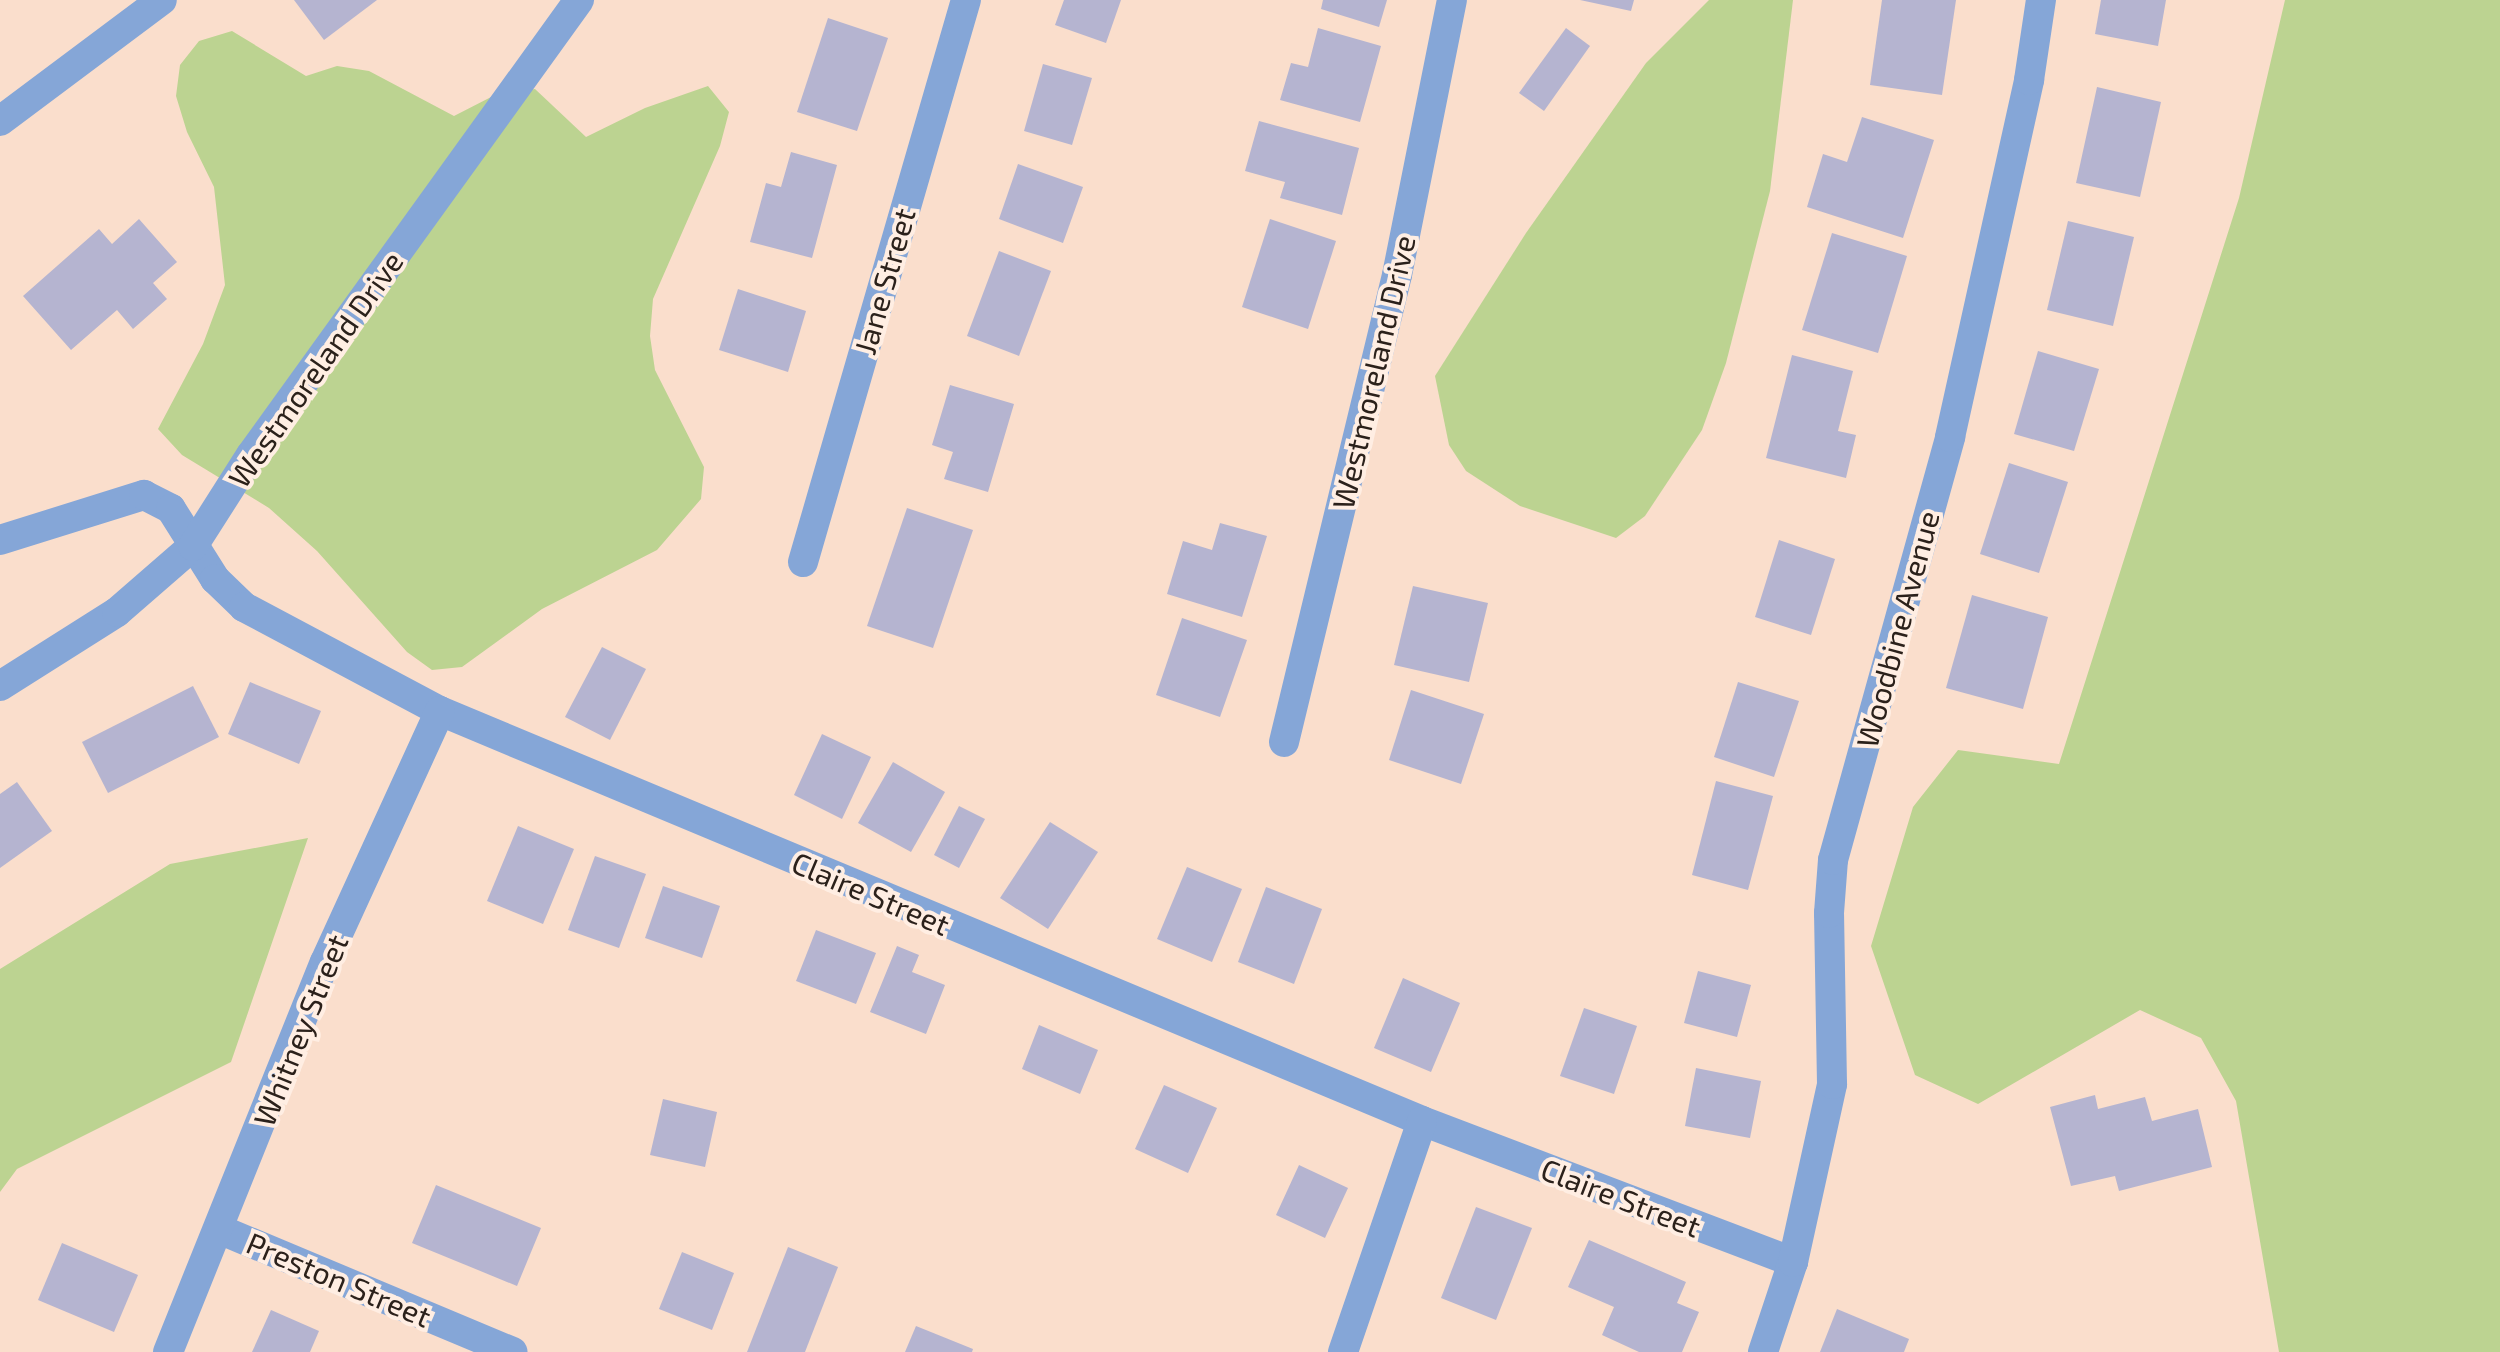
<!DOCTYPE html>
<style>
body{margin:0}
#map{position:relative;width:2500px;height:1352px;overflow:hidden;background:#fadecc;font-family:"Exo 2",sans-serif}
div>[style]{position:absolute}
.green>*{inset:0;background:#bcd391}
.building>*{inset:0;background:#b5b4d0}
.street>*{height:30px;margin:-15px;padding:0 15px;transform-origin:15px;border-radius:15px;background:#85a6d7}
span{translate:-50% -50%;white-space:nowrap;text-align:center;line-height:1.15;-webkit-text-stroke:8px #ffeee3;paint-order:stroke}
.street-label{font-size:30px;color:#2b211b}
</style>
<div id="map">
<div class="green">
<i style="clip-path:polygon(1709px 0,1793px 0,1770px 191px,1726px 363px,1702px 430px,1645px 516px,1616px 538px,1520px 506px,1466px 471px,1449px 445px,1435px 376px,1526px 233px,1646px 63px)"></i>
<i style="clip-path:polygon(2285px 0,2500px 0,2500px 1352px,2279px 1352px,2236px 1101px,2201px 1038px,2140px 1010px,1978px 1104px,1915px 1075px,1871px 946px,1913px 807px,1958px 750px,2059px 764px,2239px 198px)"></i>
<i style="clip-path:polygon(232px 31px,306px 76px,337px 66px,369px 71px,454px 116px,495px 95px,535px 89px,586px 137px,645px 108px,708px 86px,729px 112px,720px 146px,653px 299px,650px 336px,655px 370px,704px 467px,701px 499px,657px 550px,542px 609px,462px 667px,432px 670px,407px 652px,317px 551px,269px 508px,182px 455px,158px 429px,203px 344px,225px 285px,214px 187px,187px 132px,176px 96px,180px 65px,199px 41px)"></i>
<i style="clip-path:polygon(308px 838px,231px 1062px,17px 1169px,0 1192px,0 969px,170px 864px)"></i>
</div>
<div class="building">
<i style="clip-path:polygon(294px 0,377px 0,324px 40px)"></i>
<i style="clip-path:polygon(1064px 0,1121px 0,1106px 43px,1055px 25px)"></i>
<i style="clip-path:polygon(1323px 0,1387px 0,1379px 27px,1321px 9px)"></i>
<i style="clip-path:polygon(1580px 0,1634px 0,1631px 11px)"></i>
<i style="clip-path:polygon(1882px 0,1956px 0,1942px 95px,1870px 85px)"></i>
<i style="clip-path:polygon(2101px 0,2166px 0,2158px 46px,2095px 34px)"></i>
<i style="clip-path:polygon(828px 18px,888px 38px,857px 131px,797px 112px)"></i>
<i style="clip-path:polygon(1318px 28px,1381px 46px,1360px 122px,1280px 100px,1291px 63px,1308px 67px)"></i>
<i style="clip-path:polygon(1566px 28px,1590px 46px,1544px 111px,1519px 93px)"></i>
<i style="clip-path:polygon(1043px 64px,1092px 78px,1072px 145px,1024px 131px)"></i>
<i style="clip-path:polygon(2097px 87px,2161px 102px,2140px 197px,2076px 183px)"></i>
<i style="clip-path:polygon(1862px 117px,1934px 140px,1903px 238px,1807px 207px,1823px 154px,1847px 162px)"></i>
<i style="clip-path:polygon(1259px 121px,1359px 148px,1342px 215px,1280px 198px,1285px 182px,1245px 171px)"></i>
<i style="clip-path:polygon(791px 152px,837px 165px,812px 258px,750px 242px,766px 183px,781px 187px)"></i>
<i style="clip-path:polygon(1018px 164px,1083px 187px,1063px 243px,999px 219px)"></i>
<i style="clip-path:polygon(139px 219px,177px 262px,153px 283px,167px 299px,133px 329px,117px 310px,71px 350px,23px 296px,99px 229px,112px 244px)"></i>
<i style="clip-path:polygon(1270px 219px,1336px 241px,1308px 329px,1242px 307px)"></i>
<i style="clip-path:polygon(2068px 221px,2134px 237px,2113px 326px,2047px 310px)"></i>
<i style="clip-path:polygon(1832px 233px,1907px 256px,1878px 353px,1802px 330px)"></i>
<i style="clip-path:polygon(999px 251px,1051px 271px,1019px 356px,967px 336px)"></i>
<i style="clip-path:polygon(738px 289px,806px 311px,788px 372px,719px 350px)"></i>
<i style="clip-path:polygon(2038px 351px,2099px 369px,2074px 451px,2014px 434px)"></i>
<i style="clip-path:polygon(1792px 355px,1853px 371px,1838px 431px,1856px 435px,1846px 478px,1766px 458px)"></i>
<i style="clip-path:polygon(950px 385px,1014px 404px,988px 492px,944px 479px,953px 452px,932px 445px)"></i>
<i style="clip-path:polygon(2009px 463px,2068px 482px,2039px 573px,1980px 554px)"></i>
<i style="clip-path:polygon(907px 508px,973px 530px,933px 648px,867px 626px)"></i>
<i style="clip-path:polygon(1220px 523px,1267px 536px,1242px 617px,1167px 594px,1183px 541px,1212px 550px)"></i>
<i style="clip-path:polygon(1779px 540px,1835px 559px,1811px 635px,1755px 617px)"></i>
<i style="clip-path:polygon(1413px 586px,1488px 603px,1469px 682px,1394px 665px)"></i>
<i style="clip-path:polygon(1972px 595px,2048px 617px,2023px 709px,1946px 688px)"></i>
<i style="clip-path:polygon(1182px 618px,1247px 640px,1220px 717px,1156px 695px)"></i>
<i style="clip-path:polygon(602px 647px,646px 669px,610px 740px,565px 717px)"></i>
<i style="clip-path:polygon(250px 682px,321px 711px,299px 764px,228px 734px)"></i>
<i style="clip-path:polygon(1738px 682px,1799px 701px,1774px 777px,1714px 757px)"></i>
<i style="clip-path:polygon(193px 686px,219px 737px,108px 793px,82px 742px)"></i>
<i style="clip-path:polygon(1411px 690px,1484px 714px,1461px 784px,1389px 760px)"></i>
<i style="clip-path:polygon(822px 734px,871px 757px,842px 819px,794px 795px)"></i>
<i style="clip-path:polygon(893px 762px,945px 792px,911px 852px,858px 823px)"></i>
<i style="clip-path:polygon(1716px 781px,1773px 796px,1748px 890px,1692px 875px)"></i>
<i style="clip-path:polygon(17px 782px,52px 831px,0 868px,0 794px)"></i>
<i style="clip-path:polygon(959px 806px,985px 819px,959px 868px,934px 855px)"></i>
<i style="clip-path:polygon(1050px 822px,1098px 852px,1048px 929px,1000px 898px)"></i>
<i style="clip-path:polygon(518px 826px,574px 849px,543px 924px,487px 901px)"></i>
<i style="clip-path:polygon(595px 856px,646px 874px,619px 948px,568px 930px)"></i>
<i style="clip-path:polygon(1187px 867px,1242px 889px,1212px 962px,1157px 939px)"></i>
<i style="clip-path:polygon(663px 886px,720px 906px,702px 958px,645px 938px)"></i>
<i style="clip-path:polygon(1266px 887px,1322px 909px,1294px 984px,1238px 962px)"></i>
<i style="clip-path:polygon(816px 930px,876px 953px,856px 1004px,796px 981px)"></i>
<i style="clip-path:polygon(897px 946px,919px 955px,912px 972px,945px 985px,926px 1034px,870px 1012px)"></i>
<i style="clip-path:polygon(1698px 971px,1751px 985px,1737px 1037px,1684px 1023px)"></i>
<i style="clip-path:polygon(1403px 978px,1460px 1003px,1431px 1072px,1374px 1048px)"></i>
<i style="clip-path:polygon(1584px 1008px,1637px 1026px,1614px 1094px,1560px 1076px)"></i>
<i style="clip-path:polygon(1039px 1025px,1098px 1050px,1080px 1094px,1022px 1069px)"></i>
<i style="clip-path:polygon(1696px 1068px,1761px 1081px,1750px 1138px,1685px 1126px)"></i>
<i style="clip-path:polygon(1164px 1085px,1217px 1108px,1188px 1173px,1135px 1149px)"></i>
<i style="clip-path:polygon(2095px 1095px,2098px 1109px,2145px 1097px,2152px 1121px,2198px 1109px,2212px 1167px,2119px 1191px,2115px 1176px,2071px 1186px,2050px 1107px)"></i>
<i style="clip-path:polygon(663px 1099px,717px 1112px,705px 1167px,650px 1155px)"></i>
<i style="clip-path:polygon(1299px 1165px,1348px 1188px,1325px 1238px,1276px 1215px)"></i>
<i style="clip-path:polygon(436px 1185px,541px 1228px,517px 1286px,412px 1243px)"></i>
<i style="clip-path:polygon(1476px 1207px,1532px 1228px,1496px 1320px,1441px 1298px)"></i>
<i style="clip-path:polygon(1589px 1240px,1686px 1282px,1677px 1303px,1699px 1312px,1682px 1352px,1639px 1352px,1602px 1335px,1614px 1307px,1568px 1287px)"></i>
<i style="clip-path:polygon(62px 1243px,138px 1275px,114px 1332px,38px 1300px)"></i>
<i style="clip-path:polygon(788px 1247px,838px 1267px,805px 1352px,747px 1352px)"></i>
<i style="clip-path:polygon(682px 1252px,734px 1273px,712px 1330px,659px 1309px)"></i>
<i style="clip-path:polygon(1837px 1309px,1909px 1339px,1904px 1352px,1820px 1352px)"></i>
<i style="clip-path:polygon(271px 1310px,319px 1331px,310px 1352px,252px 1352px)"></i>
<i style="clip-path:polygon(916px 1326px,973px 1349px,972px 1352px,905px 1352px)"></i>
</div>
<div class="street">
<i style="left:0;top:121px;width:202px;rotate:-36.8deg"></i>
<i style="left:0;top:540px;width:151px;rotate:-17.4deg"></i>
<i style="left:144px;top:495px;width:30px;rotate:27deg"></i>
<i style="left:171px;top:509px;width:83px;rotate:57.8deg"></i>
<i style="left:215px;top:579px;width:40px;rotate:44deg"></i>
<i style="left:244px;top:607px;width:222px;rotate:28deg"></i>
<i style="left:440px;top:711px;width:1064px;rotate:22.66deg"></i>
<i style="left:1422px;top:1121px;width:397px;rotate:20.8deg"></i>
<i style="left:803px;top:562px;width:585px;rotate:-73.83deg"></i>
<i style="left:0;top:686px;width:138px;rotate:-32.3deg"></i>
<i style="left:117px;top:612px;width:101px;rotate:-41deg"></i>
<i style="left:193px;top:546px;width:108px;rotate:-57.5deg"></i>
<i style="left:251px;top:455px;width:561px;rotate:-54.21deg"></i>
<i style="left:1284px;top:742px;width:480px;rotate:-76.4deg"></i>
<i style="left:1397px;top:275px;width:280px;rotate:-78.7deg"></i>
<i style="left:221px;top:1230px;width:316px;rotate:22.7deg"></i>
<i style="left:168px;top:1352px;width:420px;rotate:-68.1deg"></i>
<i style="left:325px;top:962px;width:276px;rotate:-65.4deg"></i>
<i style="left:1343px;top:1352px;width:244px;rotate:-71.1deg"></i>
<i style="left:1763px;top:1352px;width:95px;rotate:-71.6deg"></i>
<i style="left:1793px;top:1262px;width:182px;rotate:-77.6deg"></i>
<i style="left:1832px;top:1084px;width:171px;rotate:-91deg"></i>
<i style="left:1829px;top:913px;width:53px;rotate:-85.7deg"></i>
<i style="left:1833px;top:860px;width:439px;rotate:-74.5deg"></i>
<i style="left:1950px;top:437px;width:366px;rotate:-77.5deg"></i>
<i style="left:2029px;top:80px;width:81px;rotate:-81.5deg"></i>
</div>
<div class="street-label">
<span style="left:884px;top:281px;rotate:-74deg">Jane Street</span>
<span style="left:315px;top:369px;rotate:-55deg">Westmoreland Drive</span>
<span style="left:1373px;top:372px;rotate:-77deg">Westmoreland Drive</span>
<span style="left:1897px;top:629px;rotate:-75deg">Woodbine Avenue</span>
<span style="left:871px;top:893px;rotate:23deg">Claire Street</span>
<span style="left:300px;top:1030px;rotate:-68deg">Whitney Street</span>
<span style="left:1621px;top:1197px;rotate:21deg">Claire Street</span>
<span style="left:339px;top:1279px;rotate:23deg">Preston Street</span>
</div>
</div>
